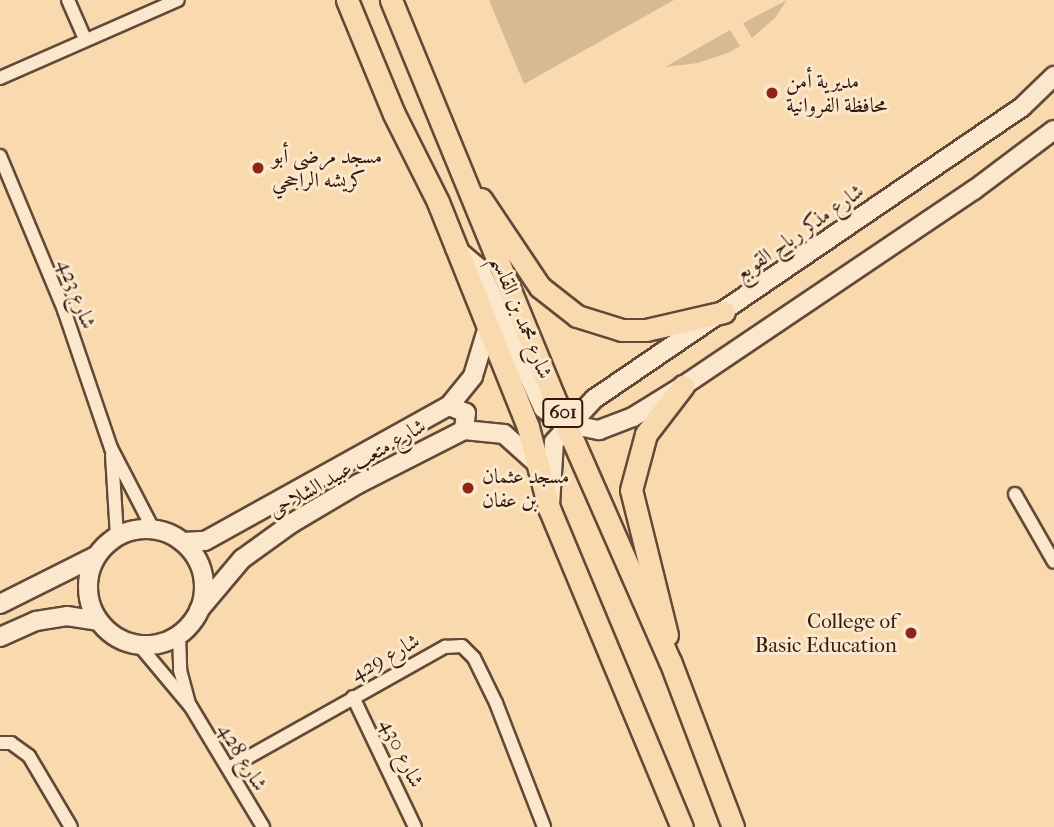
<!DOCTYPE html>
<meta charset="utf-8">
<style>
body{margin:0}
#map{position:relative;width:1054px;height:827px;overflow:hidden;background:#f9daaf;font-family:"IM FELL French Canon",Amiri,serif}
div>[style]{position:absolute}
.green>*{inset:0;background:#d7b994}
.roads{filter:drop-shadow(2px 0 #634937) drop-shadow(-2px 0 #634937) drop-shadow(0 2px #634937) drop-shadow(0 -2px #634937)}
.street>*{height:12px;margin:-6px;padding:0 6px;transform-origin:6px;border-radius:6px;background:#fbe7cb}
.secondary>*{height:18px;margin:-9px;padding:0 9px;transform-origin:9px;border-radius:9px;background:#fbe7cb}
.secondary>.ring{margin:-9px;padding:0;box-sizing:content-box;background:none;border:18px solid #fbe7cb;border-radius:50%}
.primary>*{height:21px;margin:-10.5px;padding:0 10.5px;transform-origin:10.5px;border-radius:10.5px;background:#f9daaf}
.dots>*{width:19px;height:19px;translate:-50% -50%;box-sizing:border-box;border:4px solid #fbe7cb;border-radius:50%}
span{translate:-50% -50%;white-space:nowrap;text-align:center;line-height:1.15;-webkit-text-stroke:6px #fbe7cb;paint-order:stroke}
.shield-label span{padding:2px 5px;background:#fbe7cb;border:2px solid;border-radius:5px;-webkit-text-stroke-width:0}
.shield-label{font-size:19px;color:#31190f;font-weight:700}
.poi-label{font-size:21px;color:#31190f}
.left{translate:0 -50%;text-align:left}
.right{translate:-100% -50%;text-align:right}
.street-label{font-size:21px;color:#31190f}
</style>
<div id="map">
<div class="green">
<i style="clip-path:polygon(489px 0,674px 0,524px 84px)"></i>
<i style="clip-path:polygon(787px 0,775px 18px,752px 38px,743px 23px)"></i>
<i style="clip-path:polygon(730px 30px,740px 46px,730px 52px,698px 63px,665px 67px)"></i>
</div>
<div class="roads">
<div class="street">
<i style="left:68px;top:0;width:43px;rotate:66.4deg"></i>
<i style="left:0;top:78px;width:194px;rotate:-23.7deg"></i>
<i style="left:0;top:156px;width:167px;rotate:67.4deg"></i>
<i style="left:64px;top:310px;width:146px;rotate:71.2deg"></i>
<i style="left:111px;top:448px;width:91px;rotate:62.6deg"></i>
<i style="left:112px;top:455px;width:82px;rotate:86.5deg"></i>
<i style="left:1015px;top:494px;width:78px;rotate:60.2deg"></i>
<i style="left:179px;top:635px;width:35px;rotate:88deg"></i>
<i style="left:180px;top:670px;width:35px;rotate:75deg"></i>
<i style="left:139px;top:645px;width:81px;rotate:50deg"></i>
<i style="left:191px;top:707px;width:140px;rotate:59deg"></i>
<i style="left:353px;top:697px;width:144px;rotate:64.5deg"></i>
<i style="left:0;top:743px;width:11px"></i>
<i style="left:11px;top:743px;width:22px;rotate:36deg"></i>
<i style="left:29px;top:756px;width:82px;rotate:59.4deg"></i>
<i style="left:229px;top:768px;width:248px;rotate:-29.3deg"></i>
<i style="left:445px;top:647px;width:17px;rotate:-3deg"></i>
<i style="left:462px;top:646px;width:17px;rotate:45deg"></i>
<i style="left:474px;top:658px;width:50px;rotate:63.9deg"></i>
<i style="left:496px;top:703px;width:133px;rotate:68.8deg"></i>
</div>
<div class="secondary">
<i style="left:455px;top:248px;width:33px;rotate:40deg"></i>
<i style="left:480px;top:269px;width:153px;rotate:65.6deg"></i>
<i style="left:543px;top:408px;width:22px;rotate:39deg"></i>
<i style="left:560px;top:422px;width:40px;rotate:12deg"></i>
<i style="left:599px;top:430px;width:36px;rotate:-21deg"></i>
<i style="left:633px;top:417px;width:59px;rotate:-31.8deg"></i>
<i style="left:683px;top:386px;width:351px;rotate:-34deg"></i>
<i style="left:974px;top:190px;width:100px;rotate:-36.9deg"></i>
<i style="left:449px;top:406px;width:18px;rotate:22deg"></i>
<i style="left:466px;top:413px;width:17px;rotate:97deg"></i>
<i style="left:550px;top:505px;width:63px;rotate:-86.4deg"></i>
<i style="left:554px;top:442px;width:59px;rotate:-47.1deg"></i>
<i style="left:594px;top:399px;width:518px;rotate:-34.3deg"></i>
<i style="left:1022px;top:107px;width:45px;rotate:-44.1deg"></i>
<i class="ring" style="left:88px;top:529px;width:98px;height:98px"></i>
<i style="left:183px;top:542px;width:22px;rotate:-3deg"></i>
<i style="left:205px;top:541px;width:279px;rotate:-29deg"></i>
<i style="left:449px;top:406px;width:38px;rotate:-51deg"></i>
<i style="left:473px;top:376px;width:48px;rotate:-73.1deg"></i>
<i style="left:0;top:604px;width:107px;rotate:-26.6deg"></i>
<i style="left:199px;top:610px;width:67px;rotate:-49.9deg"></i>
<i style="left:242px;top:559px;width:62px;rotate:-35.8deg"></i>
<i style="left:292px;top:523px;width:77px;rotate:-30.6deg"></i>
<i style="left:358px;top:484px;width:119px;rotate:-27deg"></i>
<i style="left:464px;top:430px;width:40px;rotate:5.7deg"></i>
<i style="left:504px;top:434px;width:42px;rotate:42.1deg"></i>
<i style="left:0;top:637px;width:39px;rotate:-24deg"></i>
<i style="left:36px;top:621px;width:31px;rotate:-9deg"></i>
<i style="left:67px;top:616px;width:31px;rotate:9deg"></i>
</div>
<div class="primary">
<i style="left:347px;top:0;width:123px;rotate:67.6deg"></i>
<i style="left:394px;top:114px;width:98px;rotate:63.4deg"></i>
<i style="left:438px;top:202px;width:242px;rotate:68.2deg"></i>
<i style="left:528px;top:427px;width:84px;rotate:75.5deg"></i>
<i style="left:549px;top:508px;width:346px;rotate:67.4deg"></i>
<i style="left:391px;top:0;width:427px;rotate:67.7deg"></i>
<i style="left:553px;top:395px;width:291px;rotate:66.3deg"></i>
<i style="left:670px;top:661px;width:178px;rotate:69.2deg"></i>
<i style="left:481px;top:199px;width:106px;rotate:56.2deg"></i>
<i style="left:540px;top:287px;width:47px;rotate:38.1deg"></i>
<i style="left:577px;top:316px;width:47px;rotate:17.3deg"></i>
<i style="left:622px;top:330px;width:24px"></i>
<i style="left:646px;top:330px;width:80px;rotate:-13deg"></i>
<i style="left:667px;top:635px;width:149px;rotate:-103.9deg"></i>
<i style="left:631px;top:490px;width:58px;rotate:-75deg"></i>
<i style="left:646px;top:434px;width:61px;rotate:-52.4deg"></i>
</div>
</div>
<div class="dots">
<i style="left:772px;top:93px;background:#8f2418"></i>
<i style="left:258px;top:168px;background:#8f2418"></i>
<i style="left:468px;top:488px;background:#8f2418"></i>
<i style="left:911px;top:633px;background:#8f2418"></i>
</div>
<div class="shield-label">
<span style="left:563px;top:413px">601</span>
</div>
<div class="poi-label">
<span class="left" style="left:786px;top:93px">مديرية أمن<br>محافظة الفروانية</span>
<span class="left" style="left:272px;top:168px">مسجد مرضي أبو<br>كريشه الراجحي</span>
<span class="left" style="left:482px;top:488px">مسجد عثمان<br>بن عفان</span>
<span class="right" style="left:897px;top:633px">College of<br>Basic Education</span>
</div>
<div class="street-label">
<span style="left:799px;top:232px;rotate:-35deg">شارع مذكر رباح القوبع</span>
<span style="left:77px;top:294px;rotate:69deg">شارع 423</span>
<span style="left:522px;top:317px;rotate:68deg">شارع محمد بن القاسم</span>
<span style="left:347px;top:468px;rotate:-30deg">شارع متعب عبيد الشلاحى</span>
<span style="left:385px;top:657px;rotate:-29deg">شارع 429</span>
<span style="left:402px;top:753px;rotate:64deg">شارع 430</span>
<span style="left:243px;top:757px;rotate:59deg">شارع 428</span>
</div>
</div>
